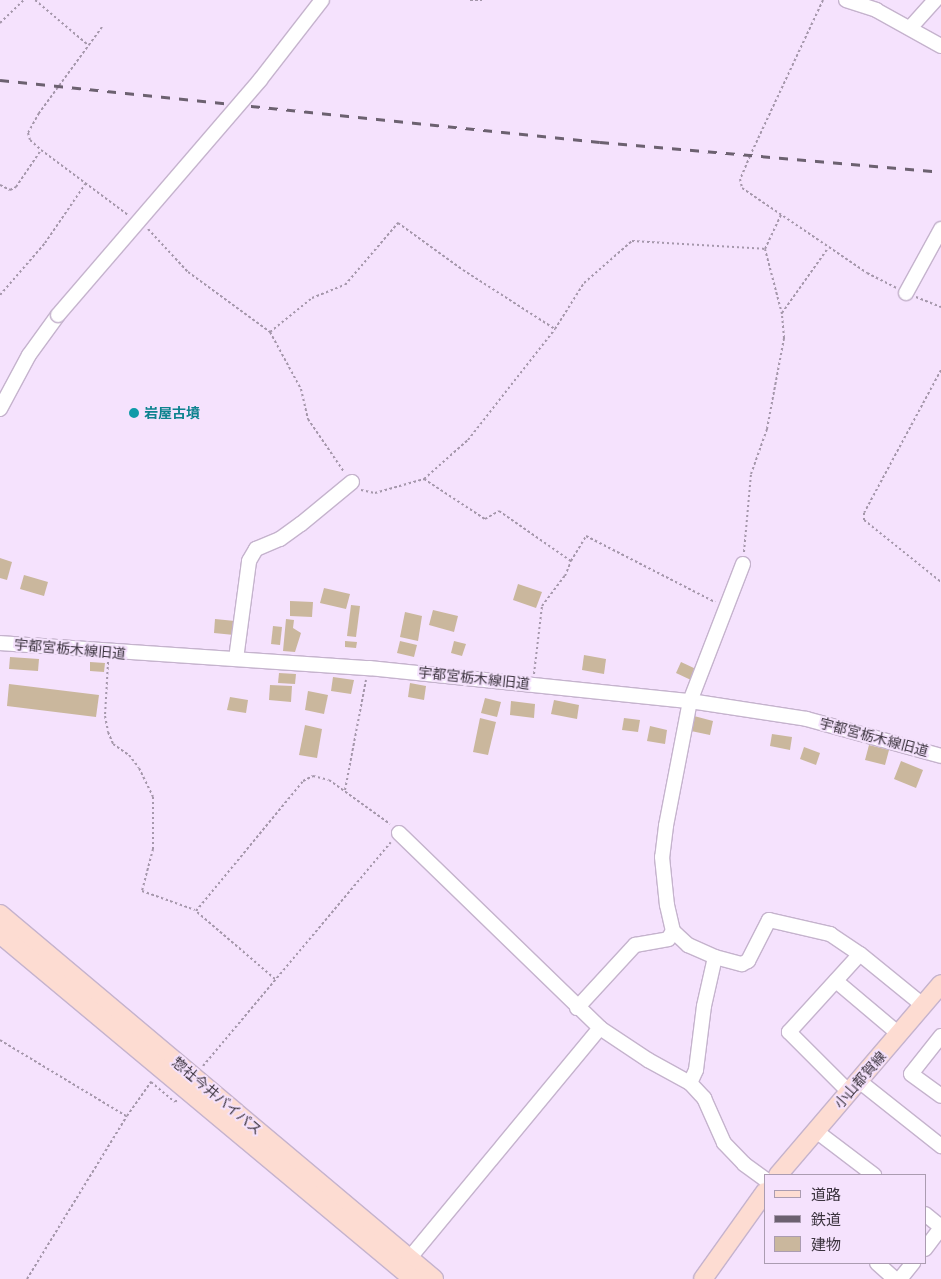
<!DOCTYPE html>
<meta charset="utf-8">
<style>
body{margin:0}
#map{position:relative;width:941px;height:1279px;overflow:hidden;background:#f5e2fd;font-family:"Space Grotesk","Noto Sans JP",sans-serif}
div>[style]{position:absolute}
.building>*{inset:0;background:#cab79d}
.path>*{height:2px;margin-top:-1px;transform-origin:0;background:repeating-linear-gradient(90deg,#a597ab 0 2.5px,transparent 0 5px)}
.roads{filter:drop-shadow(1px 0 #c5b3cd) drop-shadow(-1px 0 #c5b3cd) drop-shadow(0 1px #c5b3cd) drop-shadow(0 -1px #c5b3cd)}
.minor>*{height:14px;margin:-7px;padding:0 7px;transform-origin:7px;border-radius:7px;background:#fff}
.major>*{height:18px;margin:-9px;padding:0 9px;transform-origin:9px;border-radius:9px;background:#fddcd2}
.rail>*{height:3px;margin-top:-1.5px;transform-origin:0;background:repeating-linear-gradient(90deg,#6c6170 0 9px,transparent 0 18px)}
.bridges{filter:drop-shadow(1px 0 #c5b3cd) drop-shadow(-1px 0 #c5b3cd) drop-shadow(0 1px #c5b3cd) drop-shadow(0 -1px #c5b3cd)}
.minor-bridge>*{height:14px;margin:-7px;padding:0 7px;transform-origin:7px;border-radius:7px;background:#fff}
.dots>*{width:14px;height:14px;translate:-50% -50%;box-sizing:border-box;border:2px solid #f5e2fd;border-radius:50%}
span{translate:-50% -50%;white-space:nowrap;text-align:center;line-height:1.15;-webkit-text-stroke:4px #f5e2fd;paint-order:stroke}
.culture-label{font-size:14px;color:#0d838f;font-weight:700}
.left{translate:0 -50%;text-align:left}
.street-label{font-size:14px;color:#3b333e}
.legend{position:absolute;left:764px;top:1174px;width:162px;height:90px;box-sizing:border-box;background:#f5e2fd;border:1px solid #ab9cb1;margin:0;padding:6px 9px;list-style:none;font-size:15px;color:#3b333e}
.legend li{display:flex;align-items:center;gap:10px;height:25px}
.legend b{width:25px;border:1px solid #ab9cb1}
</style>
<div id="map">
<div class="building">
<i style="clip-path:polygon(0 558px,12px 562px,7px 580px,0 578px)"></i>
<i style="clip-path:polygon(24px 575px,48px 582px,44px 596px,20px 589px)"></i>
<i style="clip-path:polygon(518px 584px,542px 592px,536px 608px,513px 600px)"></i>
<i style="clip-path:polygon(324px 588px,350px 594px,346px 609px,320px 603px)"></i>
<i style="clip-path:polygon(290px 601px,313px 602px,312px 617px,290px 616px)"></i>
<i style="clip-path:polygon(351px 605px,360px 606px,356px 637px,347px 636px)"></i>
<i style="clip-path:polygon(433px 610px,458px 616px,454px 632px,429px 625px)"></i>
<i style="clip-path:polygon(405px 612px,422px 616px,418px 641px,400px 637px)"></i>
<i style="clip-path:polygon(215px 619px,235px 621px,234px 635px,214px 633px)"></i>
<i style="clip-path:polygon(286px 619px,294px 620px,293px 628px,301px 633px,295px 652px,283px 651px)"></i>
<i style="clip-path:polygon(273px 626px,282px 627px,280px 645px,271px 644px)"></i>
<i style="clip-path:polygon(345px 641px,357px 642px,356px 648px,345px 647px)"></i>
<i style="clip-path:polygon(400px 641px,417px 645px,414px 657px,397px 653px)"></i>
<i style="clip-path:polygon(454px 641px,466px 644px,462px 656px,451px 653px)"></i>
<i style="clip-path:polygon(584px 655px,606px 659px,604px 674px,582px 670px)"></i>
<i style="clip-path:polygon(10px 657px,39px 659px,38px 671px,9px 669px)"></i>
<i style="clip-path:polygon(90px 662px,105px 663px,104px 672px,90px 671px)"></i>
<i style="clip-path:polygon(681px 662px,696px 669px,691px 680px,676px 673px)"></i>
<i style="clip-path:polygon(279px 673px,296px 674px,295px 684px,278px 683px)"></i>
<i style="clip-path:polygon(333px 677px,354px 680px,351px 694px,331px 691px)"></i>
<i style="clip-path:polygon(410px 683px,426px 686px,424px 700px,408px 697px)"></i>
<i style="clip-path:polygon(9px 684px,99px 695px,96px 717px,7px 706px)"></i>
<i style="clip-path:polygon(270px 685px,292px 686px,291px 702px,269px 700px)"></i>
<i style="clip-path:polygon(308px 691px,328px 695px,324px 714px,305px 710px)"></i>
<i style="clip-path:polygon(230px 697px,248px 700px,246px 713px,227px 710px)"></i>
<i style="clip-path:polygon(485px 698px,501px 702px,497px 717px,481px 713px)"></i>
<i style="clip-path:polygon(554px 700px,579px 705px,577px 719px,551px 714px)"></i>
<i style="clip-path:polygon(511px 701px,535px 704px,534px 718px,510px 715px)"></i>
<i style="clip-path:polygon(694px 716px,713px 721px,710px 735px,691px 731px)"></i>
<i style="clip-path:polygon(480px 718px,496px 722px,488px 755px,473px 752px)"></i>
<i style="clip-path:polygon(624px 718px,640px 720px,638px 732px,622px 730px)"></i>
<i style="clip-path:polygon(305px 725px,322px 729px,317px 758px,299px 755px)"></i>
<i style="clip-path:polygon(650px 726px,667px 730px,665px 744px,647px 741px)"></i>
<i style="clip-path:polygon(772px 734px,792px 737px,790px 750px,770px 746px)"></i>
<i style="clip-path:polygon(869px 745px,889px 750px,885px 765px,865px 760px)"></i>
<i style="clip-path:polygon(804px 747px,820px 753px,816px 765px,800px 759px)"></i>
<i style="clip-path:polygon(901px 761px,923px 770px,916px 788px,894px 779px)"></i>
</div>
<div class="path">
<i style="left:35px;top:0;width:70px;rotate:40.3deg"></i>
<i style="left:470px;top:0;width:13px"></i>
<i style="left:823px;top:0;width:172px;rotate:115.1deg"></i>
<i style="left:750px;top:156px;width:25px;rotate:113deg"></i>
<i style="left:740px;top:179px;width:9px;rotate:77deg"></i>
<i style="left:742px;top:188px;width:151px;rotate:34.2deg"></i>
<i style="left:867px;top:273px;width:33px;rotate:27deg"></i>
<i style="left:0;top:23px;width:33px;rotate:-44deg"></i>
<i style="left:102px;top:27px;width:107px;rotate:126.2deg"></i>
<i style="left:39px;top:113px;width:23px;rotate:119deg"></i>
<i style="left:28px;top:133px;width:7px;rotate:74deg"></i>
<i style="left:30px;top:140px;width:15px;rotate:42deg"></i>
<i style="left:41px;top:150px;width:109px;rotate:36.8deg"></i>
<i style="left:0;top:185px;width:11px;rotate:27deg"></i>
<i style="left:10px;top:190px;width:7px;rotate:-27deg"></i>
<i style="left:16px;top:187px;width:45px;rotate:-56deg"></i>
<i style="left:148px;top:229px;width:59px;rotate:47.1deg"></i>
<i style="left:188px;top:272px;width:102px;rotate:36.2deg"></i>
<i style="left:270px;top:332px;width:65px;rotate:61.5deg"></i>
<i style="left:301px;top:389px;width:31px;rotate:77deg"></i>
<i style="left:308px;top:419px;width:64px;rotate:55.8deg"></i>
<i style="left:0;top:295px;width:69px;rotate:-49.1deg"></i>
<i style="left:45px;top:243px;width:73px;rotate:-55.7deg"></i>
<i style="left:916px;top:297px;width:27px;rotate:22deg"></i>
<i style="left:782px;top:313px;width:80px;rotate:-54.7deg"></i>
<i style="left:270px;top:332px;width:54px;rotate:-39deg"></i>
<i style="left:312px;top:298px;width:35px;rotate:-22deg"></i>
<i style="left:345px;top:285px;width:82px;rotate:-49.5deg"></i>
<i style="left:398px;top:223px;width:80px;rotate:35.9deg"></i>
<i style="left:463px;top:270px;width:109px;rotate:32.7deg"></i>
<i style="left:941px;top:370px;width:162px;rotate:118.3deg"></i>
<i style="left:864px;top:513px;width:7px;rotate:90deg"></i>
<i style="left:864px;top:520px;width:99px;rotate:38.8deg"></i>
<i style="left:424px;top:479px;width:73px;rotate:33.3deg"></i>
<i style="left:485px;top:519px;width:16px;rotate:-30deg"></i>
<i style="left:499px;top:511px;width:88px;rotate:34.8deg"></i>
<i style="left:571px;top:561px;width:29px;rotate:-59deg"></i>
<i style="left:586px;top:536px;width:145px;rotate:27.1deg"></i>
<i style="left:361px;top:490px;width:14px;rotate:12deg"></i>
<i style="left:375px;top:493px;width:51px;rotate:-15.9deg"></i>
<i style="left:424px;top:479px;width:59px;rotate:-41.6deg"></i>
<i style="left:468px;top:440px;width:141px;rotate:-51.9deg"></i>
<i style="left:555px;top:329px;width:54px;rotate:-57.8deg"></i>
<i style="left:584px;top:283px;width:64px;rotate:-41.2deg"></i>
<i style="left:632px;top:241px;width:133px;rotate:3.4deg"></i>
<i style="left:744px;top:552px;width:78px;rotate:-84.9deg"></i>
<i style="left:751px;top:474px;width:48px;rotate:-70.4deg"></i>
<i style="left:767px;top:429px;width:93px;rotate:-79.4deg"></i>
<i style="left:784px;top:338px;width:24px;rotate:-95deg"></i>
<i style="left:782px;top:314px;width:67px;rotate:-104.7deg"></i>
<i style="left:765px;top:249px;width:38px;rotate:-65deg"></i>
<i style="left:108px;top:662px;width:54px;rotate:93.2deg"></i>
<i style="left:105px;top:716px;width:16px;rotate:79deg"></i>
<i style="left:108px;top:732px;width:13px;rotate:67deg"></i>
<i style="left:113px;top:744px;width:19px;rotate:35deg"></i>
<i style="left:129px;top:755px;width:16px;rotate:52deg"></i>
<i style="left:139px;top:768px;width:32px;rotate:64deg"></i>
<i style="left:153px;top:797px;width:52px;rotate:90deg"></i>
<i style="left:153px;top:849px;width:43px;rotate:104.7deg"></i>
<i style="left:142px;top:891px;width:56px;rotate:19.7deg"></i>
<i style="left:534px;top:674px;width:68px;rotate:-83.3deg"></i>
<i style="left:542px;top:606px;width:38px;rotate:-53deg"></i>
<i style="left:565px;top:576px;width:16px;rotate:-68deg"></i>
<i style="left:345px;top:790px;width:112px;rotate:-79.2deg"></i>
<i style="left:275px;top:979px;width:104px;rotate:-139.3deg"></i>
<i style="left:196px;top:911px;width:168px;rotate:-50.5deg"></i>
<i style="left:303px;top:781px;width:11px;rotate:-27deg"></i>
<i style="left:313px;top:776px;width:16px;rotate:14deg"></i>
<i style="left:329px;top:780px;width:75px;rotate:35.8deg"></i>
<i style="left:0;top:1040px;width:147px;rotate:31.1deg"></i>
<i style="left:203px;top:1066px;width:292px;rotate:-50deg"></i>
<i style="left:27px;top:1279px;width:191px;rotate:-58.5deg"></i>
<i style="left:127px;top:1116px;width:42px;rotate:-54.8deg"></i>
<i style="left:151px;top:1082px;width:31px;rotate:40deg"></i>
<i style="left:175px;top:1102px;width:3px;rotate:-45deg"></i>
</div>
<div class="roads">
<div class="minor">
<i style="left:846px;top:0;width:32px;rotate:18deg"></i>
<i style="left:876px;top:10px;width:74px;rotate:29deg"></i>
<i style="left:910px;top:28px;width:38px;rotate:-48deg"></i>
<i style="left:906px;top:293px;width:73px;rotate:-61.3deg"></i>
<i style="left:0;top:409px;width:61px;rotate:-61.8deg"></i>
<i style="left:29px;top:355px;width:49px;rotate:-54.1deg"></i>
<i style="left:743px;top:564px;width:147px;rotate:111.1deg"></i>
<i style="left:690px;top:701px;width:127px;rotate:100.9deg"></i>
<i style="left:666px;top:826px;width:31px;rotate:97deg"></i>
<i style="left:662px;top:857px;width:48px;rotate:84.1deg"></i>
<i style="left:667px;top:905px;width:27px;rotate:77deg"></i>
<i style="left:673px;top:931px;width:21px;rotate:43deg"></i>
<i style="left:688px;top:945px;width:30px;rotate:24deg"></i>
<i style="left:715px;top:957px;width:28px;rotate:15deg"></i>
<i style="left:742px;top:964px;width:7px;rotate:-27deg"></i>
<i style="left:748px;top:961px;width:46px;rotate:-62.9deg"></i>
<i style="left:769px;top:920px;width:63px;rotate:12.9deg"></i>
<i style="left:830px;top:934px;width:36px;rotate:34deg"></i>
<i style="left:860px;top:954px;width:82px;rotate:39.1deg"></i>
<i style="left:0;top:643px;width:370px;rotate:3.9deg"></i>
<i style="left:369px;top:668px;width:323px;rotate:5.9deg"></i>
<i style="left:690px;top:701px;width:118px;rotate:8.7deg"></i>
<i style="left:807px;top:719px;width:139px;rotate:15.4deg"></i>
<i style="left:236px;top:659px;width:99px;rotate:-82.4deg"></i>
<i style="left:249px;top:561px;width:14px;rotate:-60deg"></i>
<i style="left:256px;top:549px;width:26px;rotate:-23deg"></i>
<i style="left:280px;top:539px;width:26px;rotate:-36deg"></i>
<i style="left:301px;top:524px;width:66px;rotate:-39.5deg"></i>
<i style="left:399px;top:833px;width:280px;rotate:44.1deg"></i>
<i style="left:600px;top:1028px;width:58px;rotate:33.7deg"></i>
<i style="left:648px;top:1060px;width:48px;rotate:28.7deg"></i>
<i style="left:690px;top:1083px;width:21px;rotate:47deg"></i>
<i style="left:704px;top:1098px;width:49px;rotate:66deg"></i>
<i style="left:724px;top:1143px;width:29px;rotate:46deg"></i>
<i style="left:744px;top:1164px;width:26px;rotate:36deg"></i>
<i style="left:836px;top:981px;width:82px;rotate:40.1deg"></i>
<i style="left:577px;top:1008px;width:86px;rotate:-47.4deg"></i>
<i style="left:635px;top:945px;width:34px;rotate:-10deg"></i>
<i style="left:668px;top:939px;width:9px;rotate:-58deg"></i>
<i style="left:941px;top:1036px;width:48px;rotate:128.3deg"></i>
<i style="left:911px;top:1074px;width:37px;rotate:36deg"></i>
<i style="left:859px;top:1081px;width:105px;rotate:38.4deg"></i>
<i style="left:690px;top:1083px;width:14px;rotate:-65deg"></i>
<i style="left:696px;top:1070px;width:64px;rotate:-82.9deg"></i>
<i style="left:704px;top:1006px;width:50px;rotate:-77.3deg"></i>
<i style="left:849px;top:1092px;width:85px;rotate:-135deg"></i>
<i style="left:789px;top:1032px;width:105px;rotate:-47.7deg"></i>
<i style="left:816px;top:1131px;width:73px;rotate:37.2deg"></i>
<i style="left:925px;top:1214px;width:21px;rotate:39deg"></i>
<i style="left:925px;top:1249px;width:26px;rotate:-53deg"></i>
<i style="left:877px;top:1263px;width:24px;rotate:42deg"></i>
<i style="left:403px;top:1266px;width:309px;rotate:-50.4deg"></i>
<i style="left:900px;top:1279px;width:21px;rotate:-51deg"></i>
</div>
<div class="major">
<i style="left:0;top:914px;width:567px;rotate:40.06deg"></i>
<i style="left:0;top:934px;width:538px;rotate:39.87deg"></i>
<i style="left:778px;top:1175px;width:251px;rotate:-49.5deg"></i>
<i style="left:703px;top:1279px;width:107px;rotate:-54.5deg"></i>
</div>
</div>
<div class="rail">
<i style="left:0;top:80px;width:603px;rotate:5.9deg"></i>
<i style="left:600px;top:142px;width:342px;rotate:5deg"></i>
</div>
<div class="bridges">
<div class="minor-bridge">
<i style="left:58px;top:315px;width:310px;rotate:-49.3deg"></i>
<i style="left:260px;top:80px;width:101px;rotate:-52.2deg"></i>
</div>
</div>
<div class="dots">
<i style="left:134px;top:413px;background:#0f9aa8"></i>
</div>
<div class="culture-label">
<span class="left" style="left:144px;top:413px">岩屋古墳</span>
</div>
<div class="street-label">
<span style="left:70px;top:649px;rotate:5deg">宇都宮栃木線旧道</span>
<span style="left:474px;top:678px;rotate:6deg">宇都宮栃木線旧道</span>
<span style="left:874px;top:737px;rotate:15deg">宇都宮栃木線旧道</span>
<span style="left:860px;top:1080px;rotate:-49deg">小山都賀線</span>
<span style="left:217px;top:1096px;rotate:40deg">惣社今井バイパス</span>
</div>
<ul class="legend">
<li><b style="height:6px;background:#fddcd2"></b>道路</li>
<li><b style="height:6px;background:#6c6170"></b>鉄道</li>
<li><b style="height:14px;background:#cab79d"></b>建物</li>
</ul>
</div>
